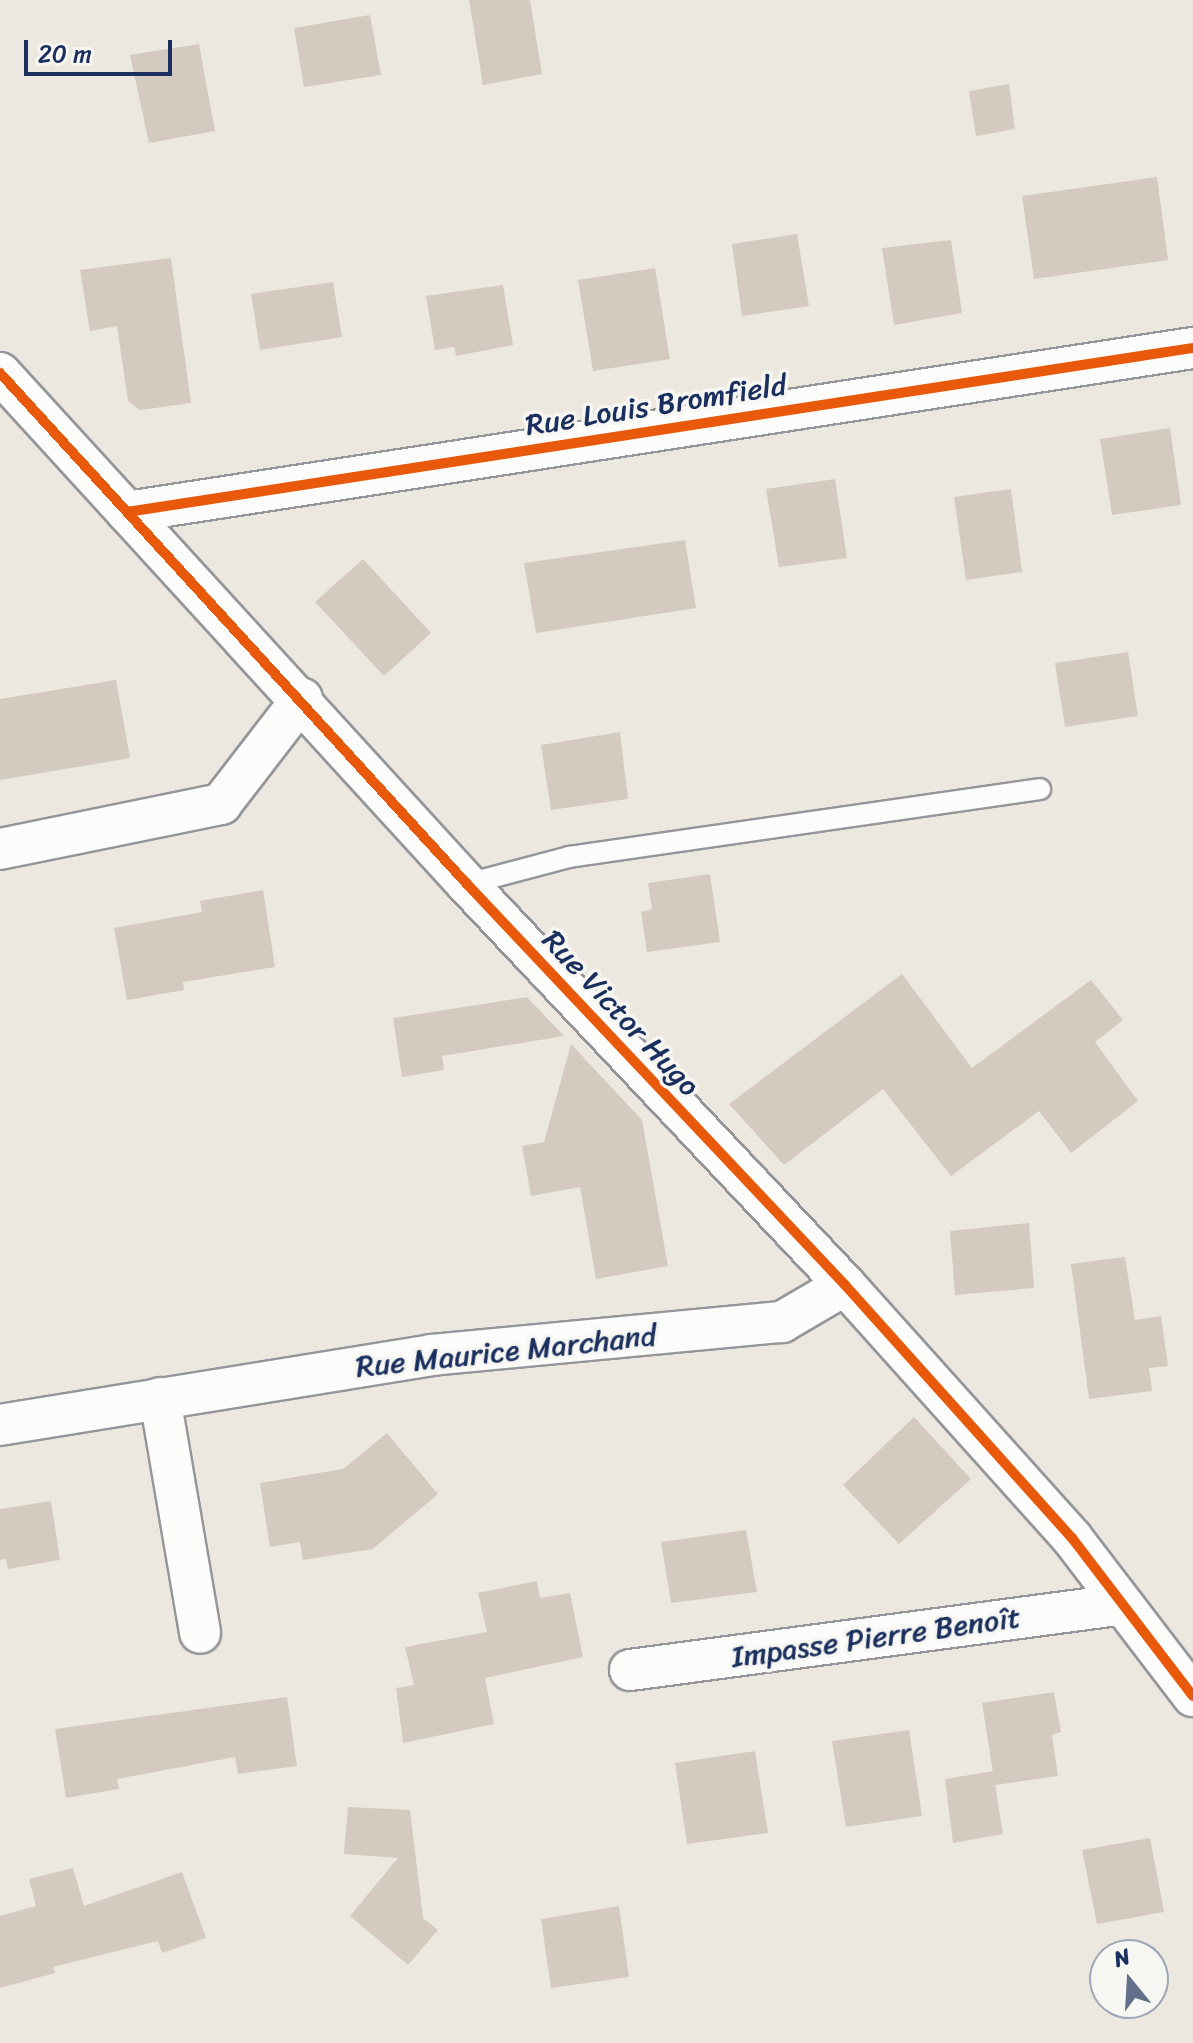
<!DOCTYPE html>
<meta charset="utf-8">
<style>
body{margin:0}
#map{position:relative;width:1193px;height:2043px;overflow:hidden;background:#ece8df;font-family:Sriracha,sans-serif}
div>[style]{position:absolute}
.building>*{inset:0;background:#d5cabf}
.roads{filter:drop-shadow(2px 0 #959699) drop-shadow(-2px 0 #959699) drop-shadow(0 2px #959699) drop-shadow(0 -2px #959699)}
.service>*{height:20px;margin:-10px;padding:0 10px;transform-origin:10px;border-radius:10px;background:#fcfcfa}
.minor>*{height:40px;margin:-20px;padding:0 20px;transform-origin:20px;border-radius:20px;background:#fcfcfa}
.cycleway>*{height:10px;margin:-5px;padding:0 5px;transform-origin:5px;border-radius:5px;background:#e8590c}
span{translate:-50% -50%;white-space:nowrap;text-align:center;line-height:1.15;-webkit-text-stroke:7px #f6f6f2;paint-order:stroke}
.street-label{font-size:30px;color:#1b2f5e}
.north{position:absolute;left:1089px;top:1939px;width:80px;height:80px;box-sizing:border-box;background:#f6f6f2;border:2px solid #9ea6b7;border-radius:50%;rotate:342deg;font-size:22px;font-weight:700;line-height:32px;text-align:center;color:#1b2f5e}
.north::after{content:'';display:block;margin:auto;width:28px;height:36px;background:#64708b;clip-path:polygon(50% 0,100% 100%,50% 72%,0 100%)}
.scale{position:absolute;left:24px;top:40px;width:148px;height:36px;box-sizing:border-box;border:4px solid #1b2f5e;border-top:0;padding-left:10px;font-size:24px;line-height:28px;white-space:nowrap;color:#1b2f5e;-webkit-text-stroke:6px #f6f6f2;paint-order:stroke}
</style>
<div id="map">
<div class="building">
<i style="clip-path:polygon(469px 0,530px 0,542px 74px,483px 85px)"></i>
<i style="clip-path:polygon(370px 15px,381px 75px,304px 87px,294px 28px)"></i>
<i style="clip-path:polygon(199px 44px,215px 131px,149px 143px,130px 55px)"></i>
<i style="clip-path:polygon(1009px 84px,1015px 129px,976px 136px,969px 91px)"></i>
<i style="clip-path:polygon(1157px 177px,1168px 260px,1034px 279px,1022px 196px)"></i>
<i style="clip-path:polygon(797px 234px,809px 306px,742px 316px,732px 244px)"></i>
<i style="clip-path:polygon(951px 240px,962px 313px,894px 325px,882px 248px)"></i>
<i style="clip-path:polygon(171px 258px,191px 403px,140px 410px,128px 401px,117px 326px,90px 331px,80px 270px)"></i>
<i style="clip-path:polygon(655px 268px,670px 359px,593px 371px,578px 280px)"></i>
<i style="clip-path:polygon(333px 282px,342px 337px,260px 350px,251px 294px)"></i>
<i style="clip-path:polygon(503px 285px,513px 345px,456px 356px,454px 347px,435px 350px,426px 296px)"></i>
<i style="clip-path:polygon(1170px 428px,1181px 505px,1112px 515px,1100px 439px)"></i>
<i style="clip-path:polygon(835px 479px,847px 558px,779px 567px,766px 489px)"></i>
<i style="clip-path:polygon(1011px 489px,1022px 572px,966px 580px,954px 497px)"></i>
<i style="clip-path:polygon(685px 540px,696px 608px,536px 633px,524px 563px)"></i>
<i style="clip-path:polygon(363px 559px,431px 633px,384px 676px,315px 602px)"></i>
<i style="clip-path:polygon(1128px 652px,1138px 716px,1065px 727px,1055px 663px)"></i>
<i style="clip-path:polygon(116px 680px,130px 758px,0 780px,0 699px)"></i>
<i style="clip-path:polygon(620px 732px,628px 799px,551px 810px,541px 745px)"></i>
<i style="clip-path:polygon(710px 874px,720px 942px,647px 952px,641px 912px,652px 909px,648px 883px)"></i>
<i style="clip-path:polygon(263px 890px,275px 967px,183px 982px,184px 990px,127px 1000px,114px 928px,202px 912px,200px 901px)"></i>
<i style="clip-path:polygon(902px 974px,972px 1068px,1091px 980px,1123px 1020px,1095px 1042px,1138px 1101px,1071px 1153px,1039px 1111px,951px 1176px,883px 1089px,784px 1165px,729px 1104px)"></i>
<i style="clip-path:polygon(527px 997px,564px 1036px,442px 1056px,444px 1070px,402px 1077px,393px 1018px)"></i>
<i style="clip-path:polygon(571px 1044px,642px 1120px,668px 1266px,596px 1279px,580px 1187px,531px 1196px,522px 1146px,544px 1142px)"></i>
<i style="clip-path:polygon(1029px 1223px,1034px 1288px,955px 1295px,950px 1231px)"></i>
<i style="clip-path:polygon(1125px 1257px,1135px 1320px,1161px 1316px,1168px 1366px,1149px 1368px,1152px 1391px,1089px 1399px,1071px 1264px)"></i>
<i style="clip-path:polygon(914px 1417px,971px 1479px,899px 1544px,843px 1485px)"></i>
<i style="clip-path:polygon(387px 1433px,438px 1494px,373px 1549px,303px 1560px,300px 1542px,270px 1547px,260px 1483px,343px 1469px)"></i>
<i style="clip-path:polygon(51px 1501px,60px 1560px,8px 1569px,6px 1559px,0 1560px,0 1509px)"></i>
<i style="clip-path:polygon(746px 1530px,757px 1592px,671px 1603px,661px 1542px)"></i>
<i style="clip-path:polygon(537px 1581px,540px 1598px,570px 1593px,583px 1657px,485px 1678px,494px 1724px,403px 1743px,396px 1688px,414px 1685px,405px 1647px,487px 1632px,478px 1593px)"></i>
<i style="clip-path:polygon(1054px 1692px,1061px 1732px,1052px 1735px,1058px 1776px,995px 1785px,982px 1703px)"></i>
<i style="clip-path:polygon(287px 1697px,297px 1766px,238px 1774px,235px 1757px,117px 1779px,119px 1789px,66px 1798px,55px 1729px)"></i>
<i style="clip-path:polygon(909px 1730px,922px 1816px,846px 1827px,832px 1741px)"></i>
<i style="clip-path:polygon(755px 1751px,768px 1833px,687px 1844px,675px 1763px)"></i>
<i style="clip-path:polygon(993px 1771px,1003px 1834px,953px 1843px,945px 1779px)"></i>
<i style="clip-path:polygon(348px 1807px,410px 1810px,423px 1918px,438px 1930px,408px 1965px,350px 1916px,398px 1858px,344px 1854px)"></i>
<i style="clip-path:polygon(1150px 1838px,1164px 1912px,1097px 1924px,1082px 1850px)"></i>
<i style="clip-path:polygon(73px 1868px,84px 1906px,182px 1872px,206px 1938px,162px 1953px,158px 1941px,53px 1967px,55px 1973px,0 1988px,0 1916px,36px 1906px,29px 1879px)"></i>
<i style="clip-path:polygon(619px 1906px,629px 1977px,551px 1988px,541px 1919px)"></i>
</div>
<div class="roads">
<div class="service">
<i style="left:467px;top:884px;width:106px;rotate:-14.8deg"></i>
<i style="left:569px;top:857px;width:476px;rotate:-8.2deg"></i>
</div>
<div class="minor">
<i style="left:0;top:373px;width:692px;rotate:47.58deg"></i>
<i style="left:467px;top:884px;width:551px;rotate:46.69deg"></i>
<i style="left:845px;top:1285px;width:340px;rotate:48.1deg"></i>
<i style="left:1072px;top:1538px;width:199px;rotate:52.6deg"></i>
<i style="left:127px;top:512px;width:1079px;rotate:-8.75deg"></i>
<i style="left:0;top:849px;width:226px;rotate:-11.5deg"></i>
<i style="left:221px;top:804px;width:133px;rotate:-52.4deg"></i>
<i style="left:160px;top:1398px;width:238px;rotate:80.3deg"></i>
<i style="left:0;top:1425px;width:437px;rotate:-9.2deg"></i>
<i style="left:431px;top:1355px;width:353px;rotate:-5.4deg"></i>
<i style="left:782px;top:1322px;width:73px;rotate:-30.4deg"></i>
<i style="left:630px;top:1670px;width:496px;rotate:-7.6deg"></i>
</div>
</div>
<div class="cycleway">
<i style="left:0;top:373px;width:692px;rotate:47.58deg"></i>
<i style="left:467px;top:884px;width:551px;rotate:46.69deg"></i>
<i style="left:845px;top:1285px;width:340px;rotate:48.1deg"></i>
<i style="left:1072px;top:1538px;width:199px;rotate:52.6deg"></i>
<i style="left:127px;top:512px;width:1079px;rotate:-8.75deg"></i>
</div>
<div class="street-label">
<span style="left:656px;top:405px;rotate:-9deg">Rue Louis Bromfield</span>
<span style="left:621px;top:1013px;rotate:47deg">Rue Victor Hugo</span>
<span style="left:506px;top:1351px;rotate:-6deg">Rue Maurice Marchand</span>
<span style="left:876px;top:1637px;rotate:-8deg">Impasse Pierre Benoît</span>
</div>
<div class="north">N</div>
<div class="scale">20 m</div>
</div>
